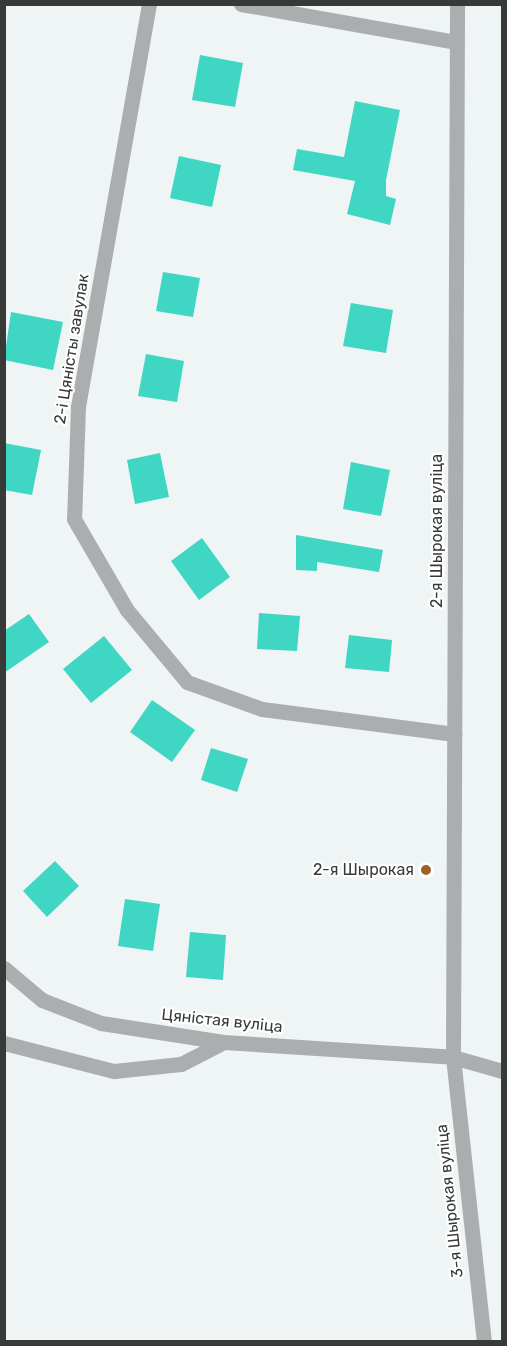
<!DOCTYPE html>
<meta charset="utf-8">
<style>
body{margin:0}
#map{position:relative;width:507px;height:1346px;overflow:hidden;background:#eff4f5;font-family:Rubik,sans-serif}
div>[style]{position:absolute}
.building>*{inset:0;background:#3fd6c4}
.minor>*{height:15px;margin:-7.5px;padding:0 7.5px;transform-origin:7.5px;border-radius:7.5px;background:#acadaf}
.tertiary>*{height:15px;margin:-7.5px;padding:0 7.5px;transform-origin:7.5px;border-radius:7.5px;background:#acadaf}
.dots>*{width:16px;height:16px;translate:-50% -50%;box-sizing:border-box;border:3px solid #fff;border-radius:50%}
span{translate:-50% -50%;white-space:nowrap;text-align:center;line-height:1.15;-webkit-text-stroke:4.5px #fff;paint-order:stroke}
.street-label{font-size:16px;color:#383a3a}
.poi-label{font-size:16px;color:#383a3a}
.right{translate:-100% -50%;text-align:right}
.frame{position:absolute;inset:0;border:6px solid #383a3a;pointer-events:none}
</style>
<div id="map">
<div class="building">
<i style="clip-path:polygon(200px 55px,243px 63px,235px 107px,192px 100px)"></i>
<i style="clip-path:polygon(355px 101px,400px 110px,386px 180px,386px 196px,396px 199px,390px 225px,347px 214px,355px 181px,293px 170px,297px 149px,344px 157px)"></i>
<i style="clip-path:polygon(179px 156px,221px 165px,212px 207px,170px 198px)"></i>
<i style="clip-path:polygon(163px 272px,200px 278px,193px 317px,156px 311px)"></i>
<i style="clip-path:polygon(351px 303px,393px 310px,386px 353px,343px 346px)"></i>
<i style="clip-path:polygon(11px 312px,63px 322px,53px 370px,4px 360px)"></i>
<i style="clip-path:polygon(146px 354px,184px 361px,177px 402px,138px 396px)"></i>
<i style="clip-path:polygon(4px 443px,41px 450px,32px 495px,4px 490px)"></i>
<i style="clip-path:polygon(160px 453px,169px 497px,135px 504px,127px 460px)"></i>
<i style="clip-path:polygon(351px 462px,390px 470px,381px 516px,343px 509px)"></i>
<i style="clip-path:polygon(296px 535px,383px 550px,379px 572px,317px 562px,317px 571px,296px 570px)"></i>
<i style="clip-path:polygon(202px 538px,230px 577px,199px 600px,171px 561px)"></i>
<i style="clip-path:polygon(259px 613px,300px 616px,297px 651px,257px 649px)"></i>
<i style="clip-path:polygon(29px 614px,49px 642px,4px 673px,4px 631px)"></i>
<i style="clip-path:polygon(349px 635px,392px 640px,389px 672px,345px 668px)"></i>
<i style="clip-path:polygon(104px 636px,132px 670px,91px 703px,63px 669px)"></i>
<i style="clip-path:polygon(152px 700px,195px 730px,172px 762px,130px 732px)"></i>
<i style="clip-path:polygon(211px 748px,248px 759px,237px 792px,201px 780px)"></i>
<i style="clip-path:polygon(55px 861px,79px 886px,47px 917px,23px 891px)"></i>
<i style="clip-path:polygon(125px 899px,160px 904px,153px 951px,118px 946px)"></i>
<i style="clip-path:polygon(190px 932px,226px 935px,223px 980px,186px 977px)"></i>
</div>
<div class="minor">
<i style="left:149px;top:4px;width:409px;rotate:100deg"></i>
<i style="left:78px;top:407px;width:112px;rotate:92deg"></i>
<i style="left:74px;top:519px;width:105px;rotate:59.8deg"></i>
<i style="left:127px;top:610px;width:94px;rotate:50.2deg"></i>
<i style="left:187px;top:682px;width:80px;rotate:19.8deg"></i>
<i style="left:262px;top:709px;width:194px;rotate:7.4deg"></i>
<i style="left:241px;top:4px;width:219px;rotate:10deg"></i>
<i style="left:4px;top:1043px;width:114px;rotate:14.3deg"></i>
<i style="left:114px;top:1071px;width:67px;rotate:-6deg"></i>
<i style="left:181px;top:1064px;width:48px;rotate:-27.1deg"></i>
<i style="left:453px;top:1057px;width:287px;rotate:83.8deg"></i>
</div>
<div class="tertiary">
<i style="left:4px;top:968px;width:50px;rotate:40.1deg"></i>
<i style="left:42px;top:1000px;width:63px;rotate:21.3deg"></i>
<i style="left:101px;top:1023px;width:124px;rotate:8.8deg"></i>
<i style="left:224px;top:1042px;width:229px;rotate:3.7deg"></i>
<i style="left:453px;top:1057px;width:51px;rotate:15.9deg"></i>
<i style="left:453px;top:1057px;width:1053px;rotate:-89.78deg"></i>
</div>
<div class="dots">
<i style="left:426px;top:870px;background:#9f6225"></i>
</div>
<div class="street-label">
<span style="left:72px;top:349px;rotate:-81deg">2-і Цяністы завулак</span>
<span style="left:437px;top:531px;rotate:-90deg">2-я Шырокая вуліца</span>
<span style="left:222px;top:1021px;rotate:6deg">Цяністая вуліца</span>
<span style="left:450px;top:1201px;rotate:-96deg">3-я Шырокая вуліца</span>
</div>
<div class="poi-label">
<span class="right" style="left:414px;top:870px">2-я Шырокая</span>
</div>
<div class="frame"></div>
</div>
